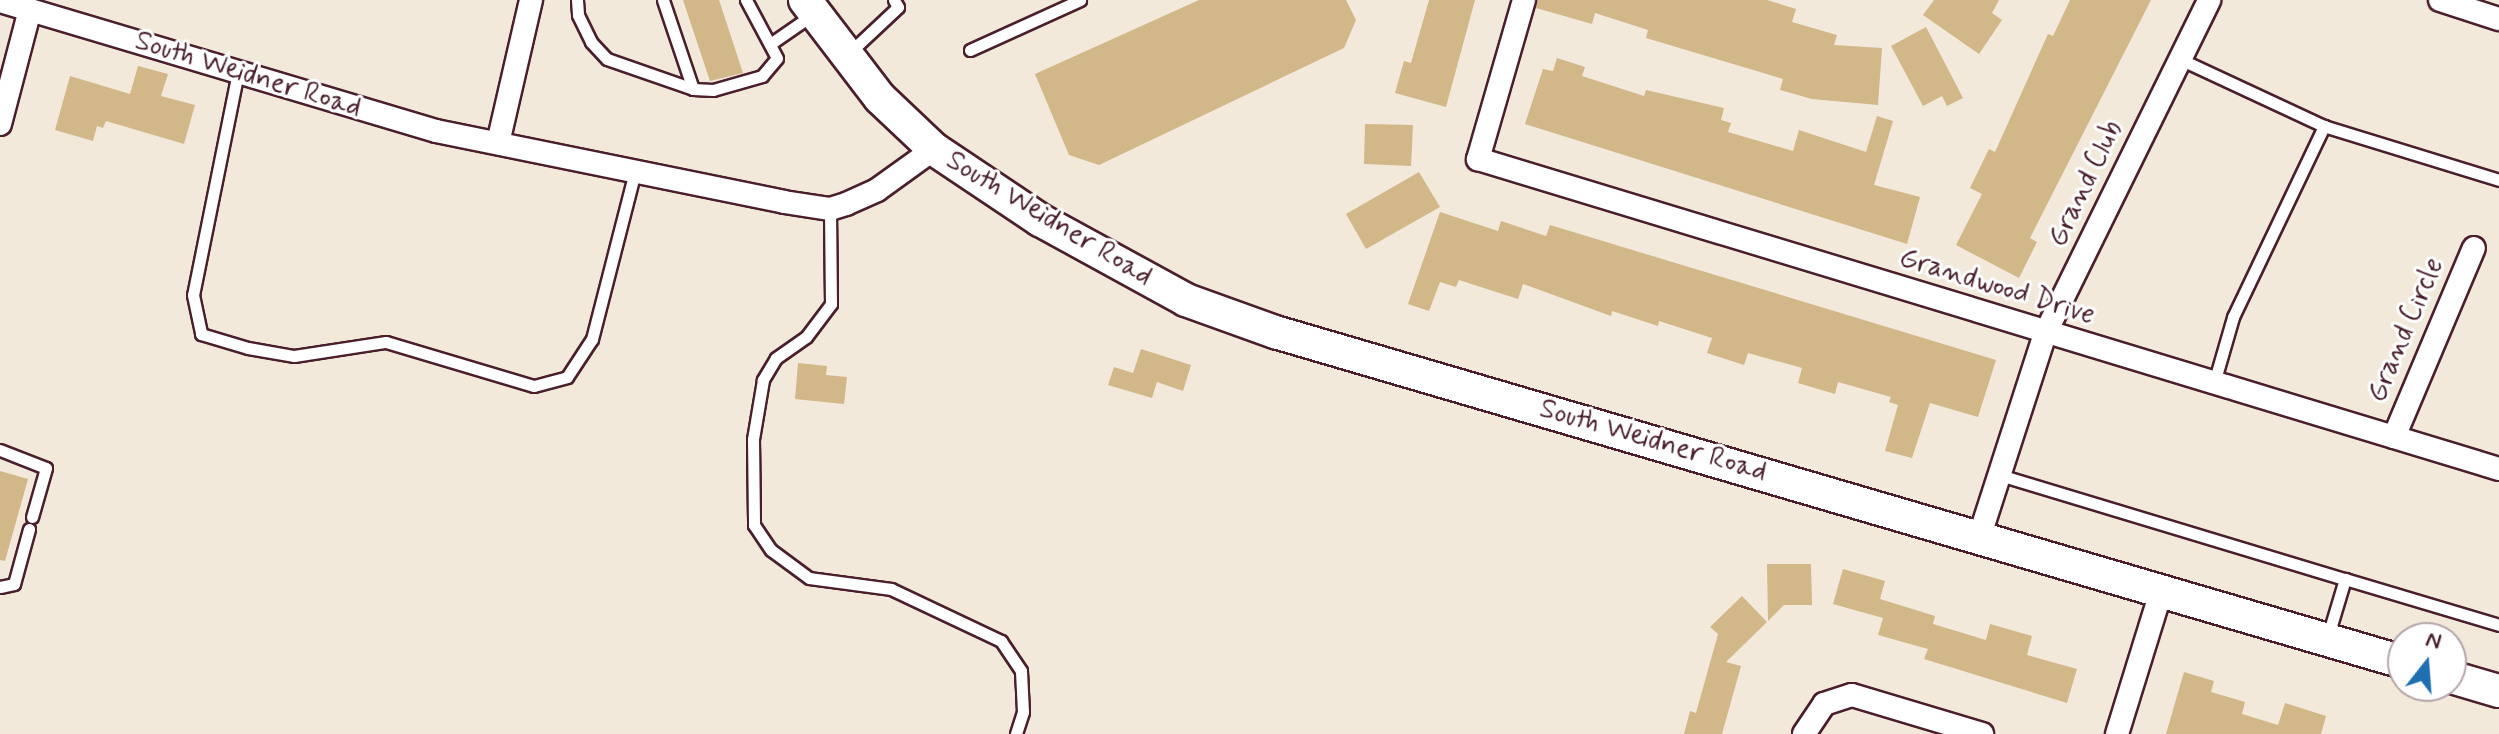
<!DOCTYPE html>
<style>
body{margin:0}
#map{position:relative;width:2499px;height:734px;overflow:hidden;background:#f2e9db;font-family:Mynerve,sans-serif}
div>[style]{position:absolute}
.building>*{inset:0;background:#d2b788}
.roads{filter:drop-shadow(2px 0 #4a1f2b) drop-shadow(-2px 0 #4a1f2b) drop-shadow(0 2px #4a1f2b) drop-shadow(0 -2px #4a1f2b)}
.service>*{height:11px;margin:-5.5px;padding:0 5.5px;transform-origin:5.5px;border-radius:5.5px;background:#fff}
.minor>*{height:22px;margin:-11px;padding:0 11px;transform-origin:11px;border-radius:11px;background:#fff}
.secondary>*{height:32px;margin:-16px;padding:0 16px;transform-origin:16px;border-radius:16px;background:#fff}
span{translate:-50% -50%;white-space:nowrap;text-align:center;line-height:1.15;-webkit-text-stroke:6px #fff;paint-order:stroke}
.street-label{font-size:28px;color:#4a1f2b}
.north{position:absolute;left:2387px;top:622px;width:80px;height:80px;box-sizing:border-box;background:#fff;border:2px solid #b7a5aa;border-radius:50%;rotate:17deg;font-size:22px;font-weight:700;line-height:32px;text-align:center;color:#4a1f2b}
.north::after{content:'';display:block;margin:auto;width:28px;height:36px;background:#1f6fb2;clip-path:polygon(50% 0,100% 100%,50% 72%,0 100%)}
</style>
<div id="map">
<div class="building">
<i style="clip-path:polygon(683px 0,719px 0,743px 73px,710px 81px)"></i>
<i style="clip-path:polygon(1199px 0,1346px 0,1356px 20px,1344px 48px,1099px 165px,1069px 155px,1035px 74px)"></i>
<i style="clip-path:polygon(1429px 0,1475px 0,1446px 107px,1395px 93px,1404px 61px,1411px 63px)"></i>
<i style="clip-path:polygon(1538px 0,1767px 0,1796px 9px,1792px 22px,1837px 35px,1834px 45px,1882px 48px,1878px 105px,1812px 99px,1780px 90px,1783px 79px,1646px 38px,1648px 30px,1595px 13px,1592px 24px,1536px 8px)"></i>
<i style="clip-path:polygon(1934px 0,1999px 0,1992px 13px,2002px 20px,1979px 54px,1923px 15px)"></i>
<i style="clip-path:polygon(2070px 0,2151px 0,2030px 238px,2037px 242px,2019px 278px,1956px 245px,1982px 194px,1970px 188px,1989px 149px,1995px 152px,2048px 34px,2053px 36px)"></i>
<i style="clip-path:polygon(1926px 27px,1963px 98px,1947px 106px,1942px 96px,1923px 106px,1891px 46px)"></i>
<i style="clip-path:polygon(1557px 58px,1585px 67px,1582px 76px,1644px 96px,1646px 90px,1724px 108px,1721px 120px,1731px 123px,1728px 132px,1793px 151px,1799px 130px,1866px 152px,1877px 116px,1893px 121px,1874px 185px,1920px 197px,1907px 244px,1525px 124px,1543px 69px,1553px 71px)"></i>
<i style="clip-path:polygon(138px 66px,168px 74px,161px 96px,195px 105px,184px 144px,106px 121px,103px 128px,97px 126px,93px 141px,55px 130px,70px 76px,130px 94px)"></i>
<i style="clip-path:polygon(1365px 124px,1413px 125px,1411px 166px,1364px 164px)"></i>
<i style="clip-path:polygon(1419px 172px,1440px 207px,1366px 249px,1346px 214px)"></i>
<i style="clip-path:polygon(1440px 212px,1498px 231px,1501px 221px,1546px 236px,1550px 225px,1996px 360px,1978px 417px,1930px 403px,1912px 458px,1885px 451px,1898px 405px,1889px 402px,1891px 397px,1838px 382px,1835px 394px,1798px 383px,1802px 368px,1748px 353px,1744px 365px,1707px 353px,1712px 338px,1659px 321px,1658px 326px,1612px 311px,1611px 316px,1523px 284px,1518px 299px,1459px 280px,1456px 287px,1440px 282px,1429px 311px,1408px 304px)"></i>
<i style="clip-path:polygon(1141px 349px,1191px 365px,1183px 391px,1157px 382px,1152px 398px,1108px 385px,1114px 367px,1133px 373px)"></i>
<i style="clip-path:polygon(798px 363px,827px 366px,826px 375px,847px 377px,844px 404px,795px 399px)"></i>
<i style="clip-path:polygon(0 471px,28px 479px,5px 561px,0 560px)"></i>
<i style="clip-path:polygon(1767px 564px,1811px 564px,1812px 605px,1784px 605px,1768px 621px)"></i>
<i style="clip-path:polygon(1843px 569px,1885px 581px,1880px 599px,1935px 616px,1933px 624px,1986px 640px,1990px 624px,2032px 636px,2027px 655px,2077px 669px,2067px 703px,1924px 659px,1928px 649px,1878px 635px,1883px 618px,1833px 604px)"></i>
<i style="clip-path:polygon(1742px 596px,1767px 622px,1726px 662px,1741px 666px,1722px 734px,1684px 734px,1690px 711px,1696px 713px,1718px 634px,1710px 627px)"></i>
<i style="clip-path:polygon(2184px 672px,2214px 681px,2211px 692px,2245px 702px,2242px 714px,2278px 725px,2285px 703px,2326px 716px,2321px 734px,2166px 734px)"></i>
</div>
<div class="roads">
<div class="service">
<i style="left:577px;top:0;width:15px;rotate:86deg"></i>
<i style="left:578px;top:15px;width:30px;rotate:64deg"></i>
<i style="left:591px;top:42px;width:23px;rotate:47deg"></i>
<i style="left:607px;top:59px;width:91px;rotate:19.2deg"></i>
<i style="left:693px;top:89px;width:20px;rotate:3deg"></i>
<i style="left:713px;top:90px;width:51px;rotate:-15.9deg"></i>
<i style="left:762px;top:76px;width:23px;rotate:-50deg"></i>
<i style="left:777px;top:58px;width:66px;rotate:-118.1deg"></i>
<i style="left:663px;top:0;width:94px;rotate:71.4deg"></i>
<i style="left:773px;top:42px;width:47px;rotate:-34.7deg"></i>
<i style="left:970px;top:50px;width:121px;rotate:-24.4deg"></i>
<i style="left:849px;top:53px;width:67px;rotate:-43.2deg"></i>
<i style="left:898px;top:7px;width:8px;rotate:-120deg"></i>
<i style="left:2180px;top:59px;width:159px;rotate:25deg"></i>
<i style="left:2324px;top:126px;width:183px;rotate:17.1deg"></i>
<i style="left:238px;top:72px;width:227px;rotate:101.4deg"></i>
<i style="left:193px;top:295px;width:40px;rotate:78deg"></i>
<i style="left:201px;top:334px;width:49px;rotate:16.6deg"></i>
<i style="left:248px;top:348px;width:47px;rotate:9.9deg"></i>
<i style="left:294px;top:356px;width:93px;rotate:-8.7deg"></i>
<i style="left:386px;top:342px;width:154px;rotate:16.6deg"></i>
<i style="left:534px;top:386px;width:34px;rotate:-15deg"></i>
<i style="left:567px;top:377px;width:45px;rotate:-56.7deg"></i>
<i style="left:592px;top:339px;width:169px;rotate:-75.6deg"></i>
<i style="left:830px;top:209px;width:95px;rotate:89.4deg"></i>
<i style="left:831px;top:304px;width:41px;rotate:127.1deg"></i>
<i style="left:806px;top:337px;width:37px;rotate:145deg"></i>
<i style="left:776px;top:358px;width:26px;rotate:121deg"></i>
<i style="left:763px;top:380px;width:60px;rotate:99.6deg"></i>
<i style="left:753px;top:439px;width:86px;rotate:89.3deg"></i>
<i style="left:754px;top:525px;width:30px;rotate:56deg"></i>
<i style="left:771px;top:550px;width:47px;rotate:36.4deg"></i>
<i style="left:809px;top:578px;width:83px;rotate:7.6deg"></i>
<i style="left:891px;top:589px;width:122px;rotate:25.3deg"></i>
<i style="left:1001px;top:641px;width:36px;rotate:56deg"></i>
<i style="left:1021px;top:671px;width:41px;rotate:87.2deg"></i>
<i style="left:1023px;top:712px;width:23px;rotate:108deg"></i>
<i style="left:2214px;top:383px;width:69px;rotate:-73.9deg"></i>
<i style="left:2233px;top:317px;width:212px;rotate:-64.5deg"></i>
<i style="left:0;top:450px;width:49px;rotate:21.4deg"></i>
<i style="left:46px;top:468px;width:51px;rotate:105.9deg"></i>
<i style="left:2000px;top:475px;width:360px;rotate:16.8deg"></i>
<i style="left:0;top:587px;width:14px;rotate:-12deg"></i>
<i style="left:14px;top:584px;width:57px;rotate:-74.7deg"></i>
<i style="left:2327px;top:639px;width:63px;rotate:-73.3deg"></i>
<i style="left:2345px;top:579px;width:161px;rotate:16.6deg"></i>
</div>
<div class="minor">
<i style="left:1524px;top:0;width:166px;rotate:106.1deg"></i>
<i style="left:1478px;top:159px;width:1067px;rotate:16.89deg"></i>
<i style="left:2440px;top:0;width:62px;rotate:17.9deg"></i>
<i style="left:0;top:1px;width:455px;rotate:16.6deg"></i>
<i style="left:436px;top:131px;width:355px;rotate:11.5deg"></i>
<i style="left:784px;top:202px;width:47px;rotate:8.7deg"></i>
<i style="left:830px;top:209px;width:17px;rotate:-17deg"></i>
<i style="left:846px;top:204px;width:34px;rotate:-24deg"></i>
<i style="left:877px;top:190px;width:70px;rotate:-35.7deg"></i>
<i style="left:0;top:124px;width:118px;rotate:-75.3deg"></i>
<i style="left:498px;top:143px;width:147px;rotate:-77deg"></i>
<i style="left:2394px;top:437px;width:205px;rotate:-67.1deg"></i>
<i style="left:1980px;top:535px;width:211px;rotate:-72.1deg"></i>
<i style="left:2045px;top:334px;width:372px;rotate:-63.8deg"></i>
<i style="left:1804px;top:734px;width:36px;rotate:-56deg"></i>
<i style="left:1824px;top:704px;width:29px;rotate:-18deg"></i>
<i style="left:1852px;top:695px;width:136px;rotate:16.7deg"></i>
<i style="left:2117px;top:734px;width:152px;rotate:-72.8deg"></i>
</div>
<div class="secondary">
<i style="left:805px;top:0;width:123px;rotate:52.6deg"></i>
<i style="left:880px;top:98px;width:74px;rotate:43.4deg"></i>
<i style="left:934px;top:149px;width:128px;rotate:33.8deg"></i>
<i style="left:1040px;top:220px;width:166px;rotate:28.7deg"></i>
<i style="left:1186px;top:300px;width:95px;rotate:19.8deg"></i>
<i style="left:1275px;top:332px;width:1175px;rotate:16.31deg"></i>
<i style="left:2451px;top:677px;width:50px;rotate:16.3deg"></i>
</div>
</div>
<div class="street-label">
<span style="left:248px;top:75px;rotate:17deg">South Weidner Road</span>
<span style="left:2086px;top:184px;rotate:-64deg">Grand Club</span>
<span style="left:1049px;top:219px;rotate:31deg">South Weidner Road</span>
<span style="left:1997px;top:287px;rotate:17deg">Grandwood Drive</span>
<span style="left:2406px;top:330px;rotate:-67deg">Grand Circle</span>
<span style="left:1653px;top:441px;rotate:16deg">South Weidner Road</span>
</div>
<div class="north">N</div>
</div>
